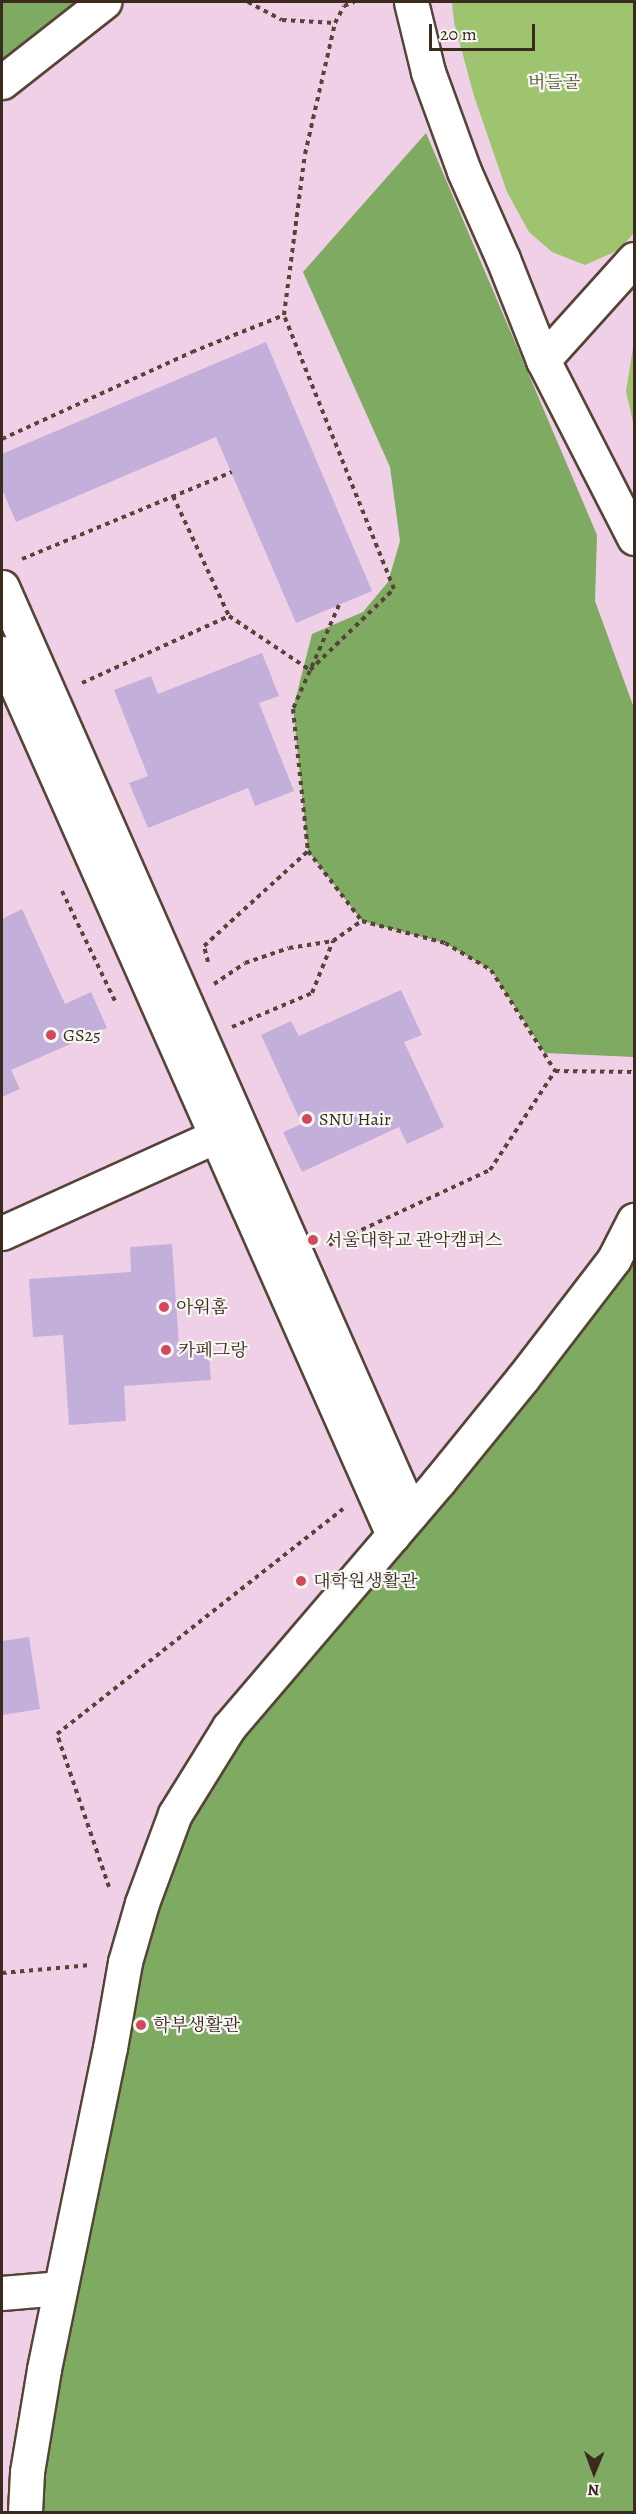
<!DOCTYPE html>
<meta charset="utf-8">
<style>
body{margin:0}
#map{position:relative;width:636px;height:2514px;overflow:hidden;background:#f2dcbe;font-family:Alegreya,"Noto Serif KR",serif}
div>[style]{position:absolute}
.built>*{inset:0;background:#efd0e6}
.green>*{inset:0;background:#9ec46f}
.forest>*{inset:0;background:#7eaa62}
.building>*{inset:0;background:#c2b0db}
.path>*{height:4px;margin-top:-2px;transform-origin:0;background:repeating-linear-gradient(90deg,#564536 0 4.5px,transparent 0 9px)}
.roads{filter:drop-shadow(2px 0 #564536) drop-shadow(-2px 0 #564536) drop-shadow(0 2px #564536) drop-shadow(0 -2px #564536)}
.minor>*{height:33px;margin:-16.5px;padding:0 16.5px;transform-origin:16.5px;border-radius:16.5px;background:#fff}
.dots>*{width:16px;height:16px;translate:-50% -50%;box-sizing:border-box;border:3px solid #f6f6f2;border-radius:50%}
span{translate:-50% -50%;white-space:nowrap;text-align:center;line-height:1.15;-webkit-text-stroke:4.5px #f6f6f2;paint-order:stroke}
.park-label{font-size:18px;color:#595836}
.poi-label{font-size:18px;color:#3b2a1e}
.left{translate:0 -50%;text-align:left}
.frame{position:absolute;inset:0;border:3px solid #3b2a1e;pointer-events:none}
.north{position:absolute;left:564px;top:2442px;width:60px;height:60px;-webkit-text-stroke:4px #f6f6f2;paint-order:stroke;rotate:181deg;font-size:16px;font-weight:700;line-height:24px;text-align:center;color:#3b2a1e}
.north::after{content:'';display:block;margin:auto;width:21px;height:27px;background:#3b2a1e;clip-path:polygon(50% 0,100% 100%,50% 72%,0 100%)}
.scale{position:absolute;left:429px;top:24px;width:106px;height:27px;box-sizing:border-box;border:3px solid #3b2a1e;border-top:0;padding-left:8px;font-size:18px;line-height:21px;white-space:nowrap;color:#3b2a1e;-webkit-text-stroke:4px #f6f6f2;paint-order:stroke}
</style>
<div id="map">
<div class="built">
<i style="clip-path:polygon(104px 2px,634px 2px,634px 1220px,25px 2512px,2px 2512px,2px 82px)"></i>
</div>
<div class="green">
<i style="clip-path:polygon(452px 2px,634px 2px,634px 233px,619px 250px,585px 265px,552px 252px,529px 232px,507px 192px,474px 96px,454px 22px)"></i>
<i style="clip-path:polygon(634px 342px,634px 427px,626px 391px)"></i>
</div>
<div class="forest">
<i style="clip-path:polygon(2px 2px,80px 2px,2px 62px)"></i>
<i style="clip-path:polygon(426px 133px,597px 535px,595px 601px,634px 708px,634px 1057px,545px 1053px,491px 970px,445px 943px,362px 921px,308px 851px,293px 709px,312px 634px,363px 612px,388px 582px,400px 541px,390px 467px,303px 272px)"></i>
<i style="clip-path:polygon(634px 1220px,634px 2512px,25px 2512px,27px 2472px,175px 1814px)"></i>
</div>
<div class="building">
<i style="clip-path:polygon(266px 342px,372px 591px,296px 623px,216px 437px,16px 522px,2px 489px,2px 454px)"></i>
<i style="clip-path:polygon(262px 653px,279px 696px,259px 703px,294px 791px,255px 806px,248px 788px,148px 828px,129px 783px,148px 776px,114px 690px,151px 676px,158px 694px)"></i>
<i style="clip-path:polygon(22px 909px,65px 1004px,91px 992px,107px 1028px,11px 1070px,20px 1089px,2px 1097px,2px 919px)"></i>
<i style="clip-path:polygon(401px 990px,422px 1035px,404px 1042px,444px 1127px,407px 1144px,399px 1127px,302px 1172px,283px 1132px,302px 1124px,261px 1035px,291px 1021px,299px 1036px)"></i>
<i style="clip-path:polygon(172px 1244px,179px 1345px,208px 1342px,211px 1380px,124px 1386px,126px 1421px,69px 1425px,63px 1335px,33px 1337px,29px 1279px,131px 1272px,130px 1247px)"></i>
<i style="clip-path:polygon(29px 1637px,40px 1709px,2px 1715px,2px 1641px)"></i>
</div>
<div class="path">
<i style="left:248px;top:2px;width:38px;rotate:28deg"></i>
<i style="left:282px;top:20px;width:53px;rotate:3.2deg"></i>
<i style="left:2px;top:439px;width:209px;rotate:-24.6deg"></i>
<i style="left:192px;top:352px;width:99px;rotate:-21.9deg"></i>
<i style="left:173px;top:496px;width:132px;rotate:65deg"></i>
<i style="left:229px;top:616px;width:97px;rotate:33.7deg"></i>
<i style="left:310px;top:670px;width:117px;rotate:-44deg"></i>
<i style="left:394px;top:589px;width:295px;rotate:-111.9deg"></i>
<i style="left:284px;top:315px;width:162px;rotate:-82.6deg"></i>
<i style="left:305px;top:154px;width:134px;rotate:-77.1deg"></i>
<i style="left:335px;top:23px;width:19px;rotate:-62deg"></i>
<i style="left:344px;top:6px;width:11px;rotate:-22deg"></i>
<i style="left:22px;top:559px;width:227px;rotate:-22.5deg"></i>
<i style="left:339px;top:605px;width:114px;rotate:113.9deg"></i>
<i style="left:293px;top:709px;width:143px;rotate:84deg"></i>
<i style="left:308px;top:851px;width:88px;rotate:52.4deg"></i>
<i style="left:362px;top:921px;width:86px;rotate:14.8deg"></i>
<i style="left:445px;top:943px;width:53px;rotate:30.4deg"></i>
<i style="left:491px;top:970px;width:120px;rotate:57.6deg"></i>
<i style="left:555px;top:1071px;width:79px;rotate:0.7deg"></i>
<i style="left:82px;top:683px;width:162px;rotate:-24.5deg"></i>
<i style="left:62px;top:891px;width:122px;rotate:64.3deg"></i>
<i style="left:208px;top:962px;width:16px;rotate:-104deg"></i>
<i style="left:204px;top:946px;width:141px;rotate:-42.4deg"></i>
<i style="left:214px;top:984px;width:37px;rotate:-34deg"></i>
<i style="left:245px;top:963px;width:46px;rotate:-18.8deg"></i>
<i style="left:289px;top:948px;width:45px;rotate:-9deg"></i>
<i style="left:333px;top:941px;width:35px;rotate:-35deg"></i>
<i style="left:232px;top:1027px;width:87px;rotate:-23deg"></i>
<i style="left:312px;top:993px;width:56px;rotate:-68deg"></i>
<i style="left:329px;top:1245px;width:178px;rotate:-25deg"></i>
<i style="left:490px;top:1170px;width:118px;rotate:-56.7deg"></i>
<i style="left:109px;top:1887px;width:162px;rotate:-108.8deg"></i>
<i style="left:57px;top:1734px;width:364px;rotate:-38.2deg"></i>
<i style="left:2px;top:1973px;width:89px;rotate:-5.1deg"></i>
</div>
<div class="roads">
<div class="minor">
<i style="left:411px;top:2px;width:72px;rotate:76.3deg"></i>
<i style="left:428px;top:72px;width:105px;rotate:70deg"></i>
<i style="left:464px;top:171px;width:96px;rotate:66.1deg"></i>
<i style="left:503px;top:259px;width:109px;rotate:68.4deg"></i>
<i style="left:543px;top:360px;width:200px;rotate:62.9deg"></i>
<i style="left:2px;top:82px;width:130px;rotate:-38.1deg"></i>
<i style="left:543px;top:360px;width:136px;rotate:-48deg"></i>
<i style="left:2px;top:587px;width:1013px;rotate:66.19deg"></i>
<i style="left:2px;top:653px;width:965px;rotate:66.09deg"></i>
<i style="left:2px;top:1233px;width:235px;rotate:-24.4deg"></i>
<i style="left:2px;top:2293px;width:58px;rotate:-4.9deg"></i>
<i style="left:25px;top:2512px;width:40px;rotate:-87.1deg"></i>
<i style="left:27px;top:2472px;width:104px;rotate:-80.6deg"></i>
<i style="left:44px;top:2369px;width:328px;rotate:-78.4deg"></i>
<i style="left:110px;top:2048px;width:87px;rotate:-80.1deg"></i>
<i style="left:125px;top:1962px;width:61px;rotate:-73.9deg"></i>
<i style="left:142px;top:1903px;width:95px;rotate:-69.7deg"></i>
<i style="left:175px;top:1814px;width:102px;rotate:-58.2deg"></i>
<i style="left:229px;top:1727px;width:323px;rotate:-49.5deg"></i>
<i style="left:439px;top:1481px;width:132px;rotate:-50.9deg"></i>
<i style="left:522px;top:1379px;width:151px;rotate:-52.5deg"></i>
<i style="left:614px;top:1259px;width:44px;rotate:-62.9deg"></i>
</div>
</div>
<div class="dots">
<i style="left:51px;top:1035px;background:#d1495b"></i>
<i style="left:307px;top:1119px;background:#d1495b"></i>
<i style="left:313px;top:1240px;background:#d1495b"></i>
<i style="left:164px;top:1307px;background:#d1495b"></i>
<i style="left:166px;top:1350px;background:#d1495b"></i>
<i style="left:301px;top:1581px;background:#d1495b"></i>
<i style="left:141px;top:2025px;background:#d1495b"></i>
</div>
<div class="park-label">
<span style="left:554px;top:82px">버들골</span>
</div>
<div class="poi-label">
<span class="left" style="left:63px;top:1035px">GS25</span>
<span class="left" style="left:319px;top:1119px">SNU Hair</span>
<span class="left" style="left:325px;top:1240px">서울대학교 관악캠퍼스</span>
<span class="left" style="left:176px;top:1307px">아워홈</span>
<span class="left" style="left:178px;top:1350px">카페그랑</span>
<span class="left" style="left:313px;top:1581px">대학원생활관</span>
<span class="left" style="left:153px;top:2025px">학부생활관</span>
</div>
<div class="frame"></div>
<div class="north">N</div>
<div class="scale">20 m</div>
</div>
